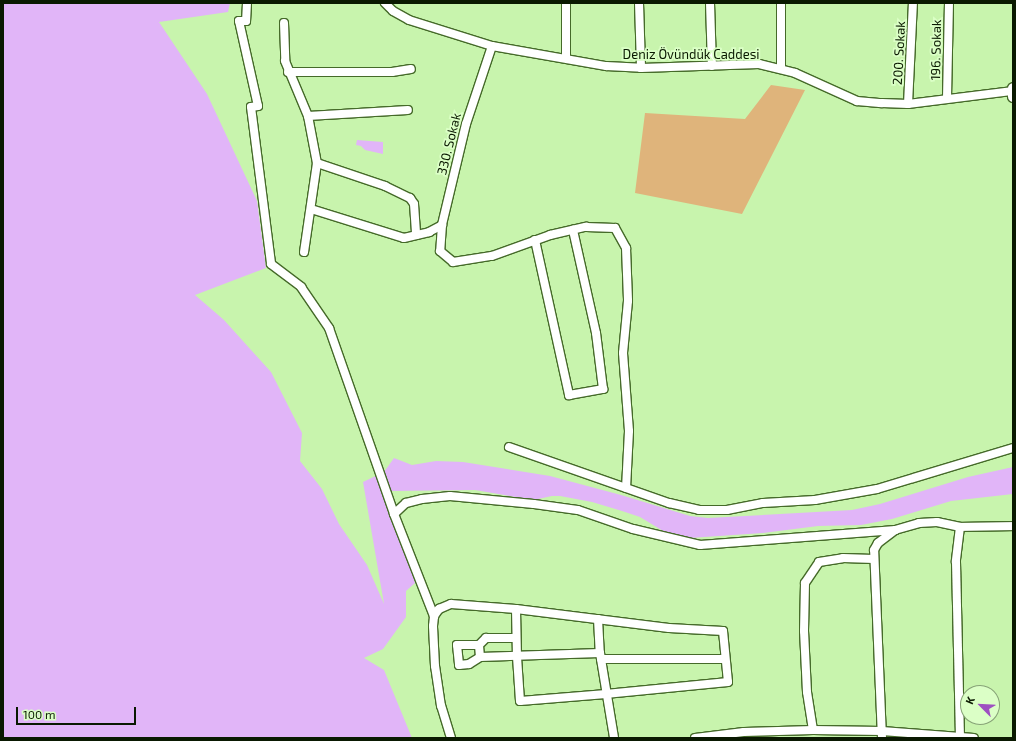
<!DOCTYPE html>
<meta charset="utf-8">
<style>
body{margin:0}
#map{position:relative;width:1016px;height:741px;overflow:hidden;background:#c8f4ad;font-family:"Exo 2",sans-serif}
div>[style]{position:absolute}
.green>*{inset:0;background:#dfb47b}
.water>*{inset:0;background:#e1b5f8}
.roads{filter:drop-shadow(1px 0 #456a29) drop-shadow(-1px 0 #456a29) drop-shadow(0 1px #456a29) drop-shadow(0 -1px #456a29)}
.street>*{height:8px;margin:-4px;padding:0 4px;transform-origin:4px;border-radius:4px;background:#fff}
.secondary>*{height:11px;margin:-5.5px;padding:0 5.5px;transform-origin:5.5px;border-radius:5.5px;background:#fff}
span{translate:-50% -50%;white-space:nowrap;text-align:center;line-height:1.15;-webkit-text-stroke:3.5px #dbffc6;paint-order:stroke}
.street-label{font-size:13px;color:#0a1901}
.frame{position:absolute;inset:0;border:4px solid #0a1901;pointer-events:none}
.north{position:absolute;left:960px;top:685px;width:40px;height:40px;box-sizing:border-box;background:#dbffc6;border:1px solid #87a377;border-radius:50%;rotate:294deg;font-size:11px;font-weight:700;line-height:16px;text-align:center;color:#0a1901}
.north::after{content:'';display:block;margin:auto;width:14px;height:18px;background:#9e50c1;clip-path:polygon(50% 0,100% 100%,50% 72%,0 100%)}
.scale{position:absolute;left:16px;top:707px;width:120px;height:18px;box-sizing:border-box;border:2px solid #0a1901;border-top:0;padding-left:5px;font-size:12px;line-height:14px;white-space:nowrap;color:#0a1901;-webkit-text-stroke:3px #dbffc6;paint-order:stroke}
</style>
<div id="map">
<div class="green">
<i style="clip-path:polygon(771px 85px,805px 90px,742px 214px,635px 193px,645px 113px,745px 119px)"></i>
</div>
<div class="water">
<i style="clip-path:polygon(3px 3px,230px 3px,228px 12px,159px 22px,207px 94px,257px 201px,266px 268px,195px 295px,224px 320px,271px 372px,302px 433px,300px 461px,322px 489px,339px 524px,367px 565px,384px 604px,363px 482px,384px 472px,394px 458px,412px 465px,436px 461px,463px 462px,550px 476px,621px 495px,690px 516px,708px 518px,852px 510px,880px 504px,968px 477px,1013px 467px,1013px 494px,951px 501px,892px 519px,861px 525px,818px 526px,763px 533px,690px 538px,679px 538px,668px 534px,640px 517px,622px 511px,592px 502px,560px 496px,552px 496px,533px 500px,475px 490px,391px 491px,415px 583px,406px 591px,406px 617px,383px 649px,364px 658px,384px 670px,412px 738px,3px 738px)"></i>
<i style="clip-path:polygon(357px 140px,383px 142px,383px 154px,365px 150px,361px 146px,356px 145px)"></i>
</div>
<div class="roads">
<div class="street">
<i style="left:247px;top:3px;width:18px;rotate:93deg"></i>
<i style="left:246px;top:21px;width:7px;rotate:180deg"></i>
<i style="left:239px;top:21px;width:87px;rotate:77.4deg"></i>
<i style="left:258px;top:106px;width:7px;rotate:172deg"></i>
<i style="left:251px;top:107px;width:158px;rotate:82.7deg"></i>
<i style="left:271px;top:264px;width:38px;rotate:37deg"></i>
<i style="left:301px;top:287px;width:50px;rotate:55.7deg"></i>
<i style="left:329px;top:328px;width:197px;rotate:70.7deg"></i>
<i style="left:394px;top:514px;width:110px;rotate:68.6deg"></i>
<i style="left:385px;top:3px;width:11px;rotate:45deg"></i>
<i style="left:393px;top:11px;width:18px;rotate:29deg"></i>
<i style="left:409px;top:20px;width:87px;rotate:17.4deg"></i>
<i style="left:492px;top:46px;width:116px;rotate:10deg"></i>
<i style="left:606px;top:66px;width:35px;rotate:3deg"></i>
<i style="left:641px;top:68px;width:118px;rotate:-1.9deg"></i>
<i style="left:759px;top:64px;width:37px;rotate:14deg"></i>
<i style="left:795px;top:73px;width:68px;rotate:24.3deg"></i>
<i style="left:857px;top:101px;width:25px;rotate:5deg"></i>
<i style="left:882px;top:103px;width:26px;rotate:2deg"></i>
<i style="left:908px;top:104px;width:106px;rotate:-7.1deg"></i>
<i style="left:566px;top:3px;width:55px;rotate:90deg"></i>
<i style="left:639px;top:3px;width:65px;rotate:88.2deg"></i>
<i style="left:710px;top:3px;width:63px;rotate:88.2deg"></i>
<i style="left:284px;top:23px;width:38px;rotate:88deg"></i>
<i style="left:285px;top:61px;width:60px;rotate:67.3deg"></i>
<i style="left:308px;top:116px;width:48px;rotate:79.2deg"></i>
<i style="left:317px;top:163px;width:90px;rotate:98.3deg"></i>
<i style="left:492px;top:46px;width:82px;rotate:108.4deg"></i>
<i style="left:466px;top:124px;width:104px;rotate:103.4deg"></i>
<i style="left:442px;top:225px;width:26px;rotate:94deg"></i>
<i style="left:440px;top:251px;width:17px;rotate:40deg"></i>
<i style="left:453px;top:262px;width:39px;rotate:-9deg"></i>
<i style="left:492px;top:256px;width:62px;rotate:-19.9deg"></i>
<i style="left:550px;top:235px;width:37px;rotate:-13deg"></i>
<i style="left:586px;top:227px;width:29px;rotate:2deg"></i>
<i style="left:615px;top:228px;width:23px;rotate:61deg"></i>
<i style="left:626px;top:248px;width:53px;rotate:87.8deg"></i>
<i style="left:628px;top:301px;width:52px;rotate:95.5deg"></i>
<i style="left:623px;top:353px;width:78px;rotate:85.6deg"></i>
<i style="left:629px;top:431px;width:57px;rotate:93deg"></i>
<i style="left:781px;top:69px;width:66px;rotate:-90deg"></i>
<i style="left:288px;top:72px;width:104px"></i>
<i style="left:392px;top:72px;width:19px;rotate:-9deg"></i>
<i style="left:947px;top:98px;width:95px;rotate:-88.8deg"></i>
<i style="left:908px;top:104px;width:101px;rotate:-87.2deg"></i>
<i style="left:308px;top:116px;width:100px;rotate:-3.4deg"></i>
<i style="left:317px;top:163px;width:72px;rotate:18.7deg"></i>
<i style="left:385px;top:186px;width:28px;rotate:26deg"></i>
<i style="left:410px;top:198px;width:7px;rotate:56deg"></i>
<i style="left:414px;top:204px;width:31px;rotate:86deg"></i>
<i style="left:311px;top:209px;width:97px;rotate:17.3deg"></i>
<i style="left:404px;top:238px;width:26px;rotate:-13deg"></i>
<i style="left:429px;top:232px;width:15px;rotate:-28deg"></i>
<i style="left:535px;top:240px;width:159px;rotate:77.6deg"></i>
<i style="left:569px;top:395px;width:35px;rotate:-10deg"></i>
<i style="left:603px;top:389px;width:56px;rotate:-97.1deg"></i>
<i style="left:596px;top:333px;width:106px;rotate:-102.6deg"></i>
<i style="left:509px;top:447px;width:170px;rotate:19.3deg"></i>
<i style="left:669px;top:503px;width:31px;rotate:13deg"></i>
<i style="left:699px;top:510px;width:28px"></i>
<i style="left:727px;top:510px;width:37px;rotate:-11deg"></i>
<i style="left:763px;top:503px;width:52px;rotate:-3.3deg"></i>
<i style="left:815px;top:500px;width:63px;rotate:-10.1deg"></i>
<i style="left:877px;top:489px;width:142px;rotate:-16.8deg"></i>
<i style="left:394px;top:514px;width:16px;rotate:-43deg"></i>
<i style="left:406px;top:503px;width:16px;rotate:-14deg"></i>
<i style="left:422px;top:499px;width:28px;rotate:-6deg"></i>
<i style="left:450px;top:496px;width:84px;rotate:5.4deg"></i>
<i style="left:534px;top:504px;width:44px;rotate:7.8deg"></i>
<i style="left:578px;top:510px;width:58px;rotate:19.1deg"></i>
<i style="left:633px;top:529px;width:69px;rotate:13.4deg"></i>
<i style="left:700px;top:545px;width:196px;rotate:-4.4deg"></i>
<i style="left:960px;top:527px;width:35px;rotate:97deg"></i>
<i style="left:956px;top:562px;width:176px;rotate:88.7deg"></i>
<i style="left:598px;top:619px;width:34px;rotate:87deg"></i>
<i style="left:600px;top:653px;width:86px;rotate:80.6deg"></i>
<i style="left:479px;top:645px;width:22px;rotate:180deg"></i>
<i style="left:457px;top:645px;width:20px;rotate:84deg"></i>
<i style="left:459px;top:665px;width:10px;rotate:-6deg"></i>
<i style="left:469px;top:664px;width:13px;rotate:-32deg"></i>
<i style="left:480px;top:657px;width:120px;rotate:-1.9deg"></i>
<i style="left:480px;top:657px;width:12px;rotate:-95deg"></i>
<i style="left:479px;top:645px;width:10px;rotate:-45deg"></i>
<i style="left:486px;top:638px;width:30px"></i>
<i style="left:601px;top:659px;width:124px"></i>
<i style="left:813px;top:730px;width:38px;rotate:-99deg"></i>
<i style="left:807px;top:692px;width:61px;rotate:-92.8deg"></i>
<i style="left:804px;top:631px;width:48px;rotate:-88.8deg"></i>
<i style="left:805px;top:583px;width:25px;rotate:-56deg"></i>
<i style="left:819px;top:562px;width:24px;rotate:-9deg"></i>
<i style="left:843px;top:558px;width:31px;rotate:2deg"></i>
<i style="left:451px;top:738px;width:34px;rotate:-107deg"></i>
<i style="left:441px;top:706px;width:40px;rotate:-98.5deg"></i>
<i style="left:435px;top:666px;width:40px;rotate:-92.9deg"></i>
<i style="left:433px;top:626px;width:10px;rotate:-84deg"></i>
<i style="left:434px;top:616px;width:9px;rotate:-54deg"></i>
<i style="left:439px;top:609px;width:13px;rotate:-23deg"></i>
<i style="left:451px;top:604px;width:65px;rotate:4.4deg"></i>
<i style="left:516px;top:609px;width:154px;rotate:7.1deg"></i>
<i style="left:669px;top:628px;width:54px;rotate:3.2deg"></i>
<i style="left:723px;top:631px;width:51px;rotate:84.4deg"></i>
<i style="left:728px;top:682px;width:123px;rotate:174.4deg"></i>
<i style="left:606px;top:694px;width:86px;rotate:175.3deg"></i>
<i style="left:520px;top:701px;width:44px;rotate:-93.9deg"></i>
<i style="left:517px;top:657px;width:48px;rotate:-91.2deg"></i>
<i style="left:695px;top:738px;width:49px;rotate:-7deg"></i>
<i style="left:744px;top:732px;width:69px;rotate:-1.7deg"></i>
<i style="left:813px;top:730px;width:69px;rotate:0.8deg"></i>
<i style="left:882px;top:731px;width:92px;rotate:4.4deg"></i>
<i style="left:882px;top:738px;width:188px;rotate:-92.4deg"></i>
<i style="left:874px;top:550px;width:8px;rotate:-60deg"></i>
<i style="left:878px;top:543px;width:21px;rotate:-37deg"></i>
<i style="left:895px;top:530px;width:25px;rotate:-16deg"></i>
<i style="left:919px;top:523px;width:18px;rotate:-3deg"></i>
<i style="left:937px;top:522px;width:24px;rotate:12deg"></i>
<i style="left:960px;top:527px;width:53px;rotate:-1.1deg"></i>
</div>
<div class="secondary">
<i style="left:1013px;top:88px;width:8px;rotate:90deg"></i>
</div>
</div>
<div class="street-label">
<span style="left:936px;top:50px;rotate:-89deg">196. Sokak</span>
<span style="left:899px;top:53px;rotate:-87deg">200. Sokak</span>
<span style="left:691px;top:54px">Deniz Övündük Caddesi</span>
<span style="left:449px;top:144px;rotate:-76deg">330. Sokak</span>
</div>
<div class="frame"></div>
<div class="north">K</div>
<div class="scale">100 m</div>
</div>
